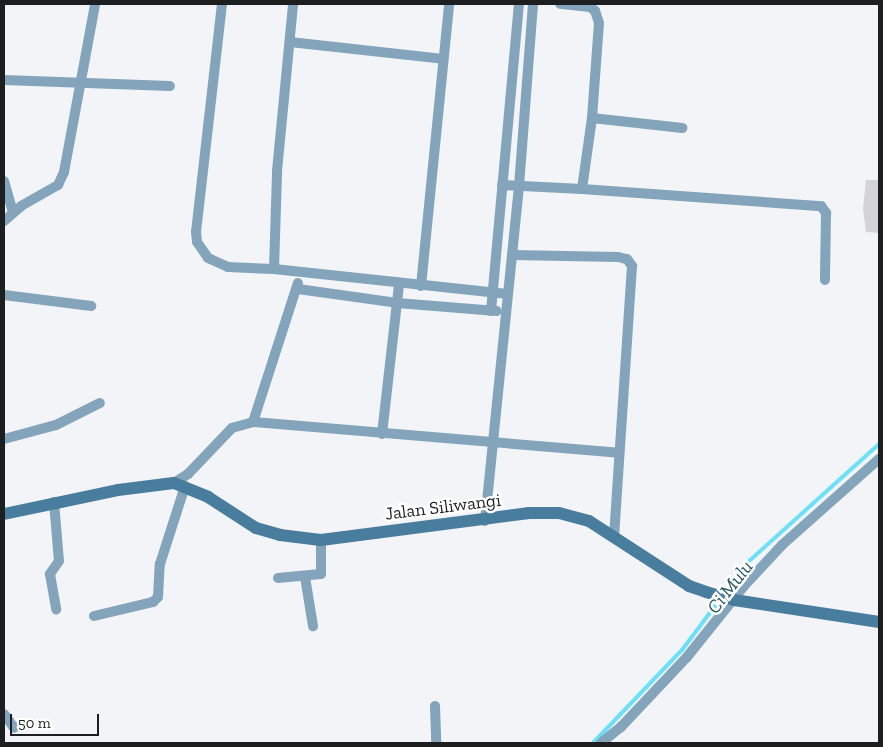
<!DOCTYPE html>
<style>
body{margin:0}
#map{position:relative;width:883px;height:747px;overflow:hidden;background:#f2f4f8;font-family:"Zilla Slab",serif}
div>[style]{position:absolute}
.stream>*{height:4px;margin:-2px;padding:0 2px;transform-origin:2px;border-radius:2px;background:#6ce0f7}
.building>*{inset:0;background:#d4d3d8}
.street>*{height:10px;margin:-5px;padding:0 5px;transform-origin:5px;border-radius:5px;background:#83a4ba}
.secondary>*{height:12px;margin:-6px;padding:0 6px;transform-origin:6px;border-radius:6px;background:#497d9d}
span{translate:-50% -50%;white-space:nowrap;text-align:center;line-height:1.15;-webkit-text-stroke:5px #fff;paint-order:stroke}
.street-label{font-size:18px;color:#1d1e20}
.water-label{font-size:19px;color:#23565f;font-style:italic}
.frame{position:absolute;inset:0;border:5px solid #1d1e20;pointer-events:none}
.scale{position:absolute;left:10px;top:714px;width:89px;height:22px;box-sizing:border-box;border:2px solid #1d1e20;border-top:0;padding-left:6px;font-size:15px;line-height:18px;white-space:nowrap;color:#1d1e20;-webkit-text-stroke:4px #fff;paint-order:stroke}
</style>
<div id="map">
<div class="stream">
<i style="left:593px;top:743px;width:129px;rotate:-46.3deg"></i>
<i style="left:682px;top:650px;width:110px;rotate:-53.1deg"></i>
<i style="left:748px;top:562px;width:176px;rotate:-42deg"></i>
</div>
<div class="building">
<i style="clip-path:polygon(866px 180px,879px 180px,879px 233px,866px 232px,863px 209px)"></i>
</div>
<div class="street">
<i style="left:222px;top:4px;width:229px;rotate:96.5deg"></i>
<i style="left:196px;top:232px;width:10px;rotate:84deg"></i>
<i style="left:197px;top:242px;width:19px;rotate:55deg"></i>
<i style="left:208px;top:258px;width:22px;rotate:24deg"></i>
<i style="left:228px;top:267px;width:46px;rotate:2.5deg"></i>
<i style="left:274px;top:269px;width:235px;rotate:6.1deg"></i>
<i style="left:290px;top:42px;width:154px;rotate:6.3deg"></i>
<i style="left:4px;top:80px;width:166px;rotate:2.1deg"></i>
<i style="left:592px;top:118px;width:91px;rotate:6.3deg"></i>
<i style="left:4px;top:181px;width:32px;rotate:74deg"></i>
<i style="left:502px;top:185px;width:80px;rotate:2.9deg"></i>
<i style="left:582px;top:189px;width:72px;rotate:-82deg"></i>
<i style="left:592px;top:118px;width:95px;rotate:-85.8deg"></i>
<i style="left:599px;top:23px;width:13px;rotate:-108deg"></i>
<i style="left:595px;top:11px;width:6px;rotate:-141deg"></i>
<i style="left:590px;top:7px;width:30px;rotate:-174deg"></i>
<i style="left:582px;top:189px;width:240px;rotate:4.1deg"></i>
<i style="left:821px;top:206px;width:9px;rotate:54deg"></i>
<i style="left:826px;top:213px;width:67px;rotate:90.9deg"></i>
<i style="left:4px;top:221px;width:23px;rotate:-41deg"></i>
<i style="left:21px;top:206px;width:43px;rotate:-29.6deg"></i>
<i style="left:58px;top:185px;width:14px;rotate:-65deg"></i>
<i style="left:64px;top:172px;width:171px;rotate:-79.5deg"></i>
<i style="left:512px;top:255px;width:106px;rotate:1.1deg"></i>
<i style="left:618px;top:257px;width:9px;rotate:13deg"></i>
<i style="left:627px;top:259px;width:9px;rotate:54deg"></i>
<i style="left:632px;top:266px;width:271px;rotate:93.8deg"></i>
<i style="left:274px;top:269px;width:98px;rotate:-88.2deg"></i>
<i style="left:277px;top:171px;width:168px;rotate:-84.5deg"></i>
<i style="left:421px;top:286px;width:283px;rotate:-84.3deg"></i>
<i style="left:298px;top:289px;width:100px;rotate:8deg"></i>
<i style="left:397px;top:303px;width:100px;rotate:4.6deg"></i>
<i style="left:4px;top:295px;width:88px;rotate:7.2deg"></i>
<i style="left:491px;top:311px;width:308px;rotate:-84.8deg"></i>
<i style="left:253px;top:422px;width:146px;rotate:-72.1deg"></i>
<i style="left:382px;top:434px;width:151px;rotate:-83.5deg"></i>
<i style="left:4px;top:439px;width:54px;rotate:-15.1deg"></i>
<i style="left:56px;top:425px;width:49px;rotate:-26.6deg"></i>
<i style="left:174px;top:483px;width:17px;rotate:-33deg"></i>
<i style="left:188px;top:474px;width:64px;rotate:-46.3deg"></i>
<i style="left:232px;top:428px;width:22px;rotate:-16deg"></i>
<i style="left:253px;top:422px;width:367px;rotate:4.8deg"></i>
<i style="left:54px;top:502px;width:59px;rotate:85.2deg"></i>
<i style="left:59px;top:561px;width:16px;rotate:125deg"></i>
<i style="left:50px;top:574px;width:36px;rotate:80deg"></i>
<i style="left:485px;top:521px;width:337px;rotate:-84.2deg"></i>
<i style="left:519px;top:186px;width:183px;rotate:-85.6deg"></i>
<i style="left:305px;top:577px;width:50px;rotate:80.7deg"></i>
<i style="left:278px;top:578px;width:43px;rotate:-5.3deg"></i>
<i style="left:321px;top:574px;width:34px;rotate:-90deg"></i>
<i style="left:94px;top:616px;width:61px;rotate:-13.3deg"></i>
<i style="left:153px;top:602px;width:7px;rotate:-45deg"></i>
<i style="left:158px;top:597px;width:33px;rotate:-87deg"></i>
<i style="left:160px;top:564px;width:82px;rotate:-72.2deg"></i>
<i style="left:435px;top:706px;width:37px;rotate:88deg"></i>
<i style="left:4px;top:714px;width:17px;rotate:54deg"></i>
<i style="left:601px;top:743px;width:26px;rotate:-39deg"></i>
<i style="left:621px;top:727px;width:96px;rotate:-46.7deg"></i>
<i style="left:687px;top:657px;width:90px;rotate:-51.3deg"></i>
<i style="left:743px;top:587px;width:57px;rotate:-47.1deg"></i>
<i style="left:782px;top:545px;width:130px;rotate:-41.6deg"></i>
</div>
<div class="secondary">
<i style="left:4px;top:514px;width:116px;rotate:-11.9deg"></i>
<i style="left:118px;top:490px;width:56px;rotate:-7.1deg"></i>
<i style="left:174px;top:483px;width:37px;rotate:22deg"></i>
<i style="left:208px;top:497px;width:57px;rotate:32.9deg"></i>
<i style="left:256px;top:528px;width:25px;rotate:16deg"></i>
<i style="left:280px;top:535px;width:41px;rotate:7deg"></i>
<i style="left:321px;top:540px;width:210px;rotate:-7.4deg"></i>
<i style="left:529px;top:513px;width:30px"></i>
<i style="left:559px;top:513px;width:31px;rotate:15deg"></i>
<i style="left:589px;top:521px;width:119px;rotate:33deg"></i>
<i style="left:689px;top:586px;width:18px;rotate:19deg"></i>
<i style="left:706px;top:592px;width:29px;rotate:16deg"></i>
<i style="left:734px;top:600px;width:147px;rotate:8.6deg"></i>
</div>
<div class="street-label">
<span style="left:443px;top:507px;rotate:-7deg">Jalan Siliwangi</span>
</div>
<div class="water-label">
<span style="left:730px;top:587px;rotate:-52deg">Ci Mulu</span>
</div>
<div class="frame"></div>
<div class="scale">50 m</div>
</div>
